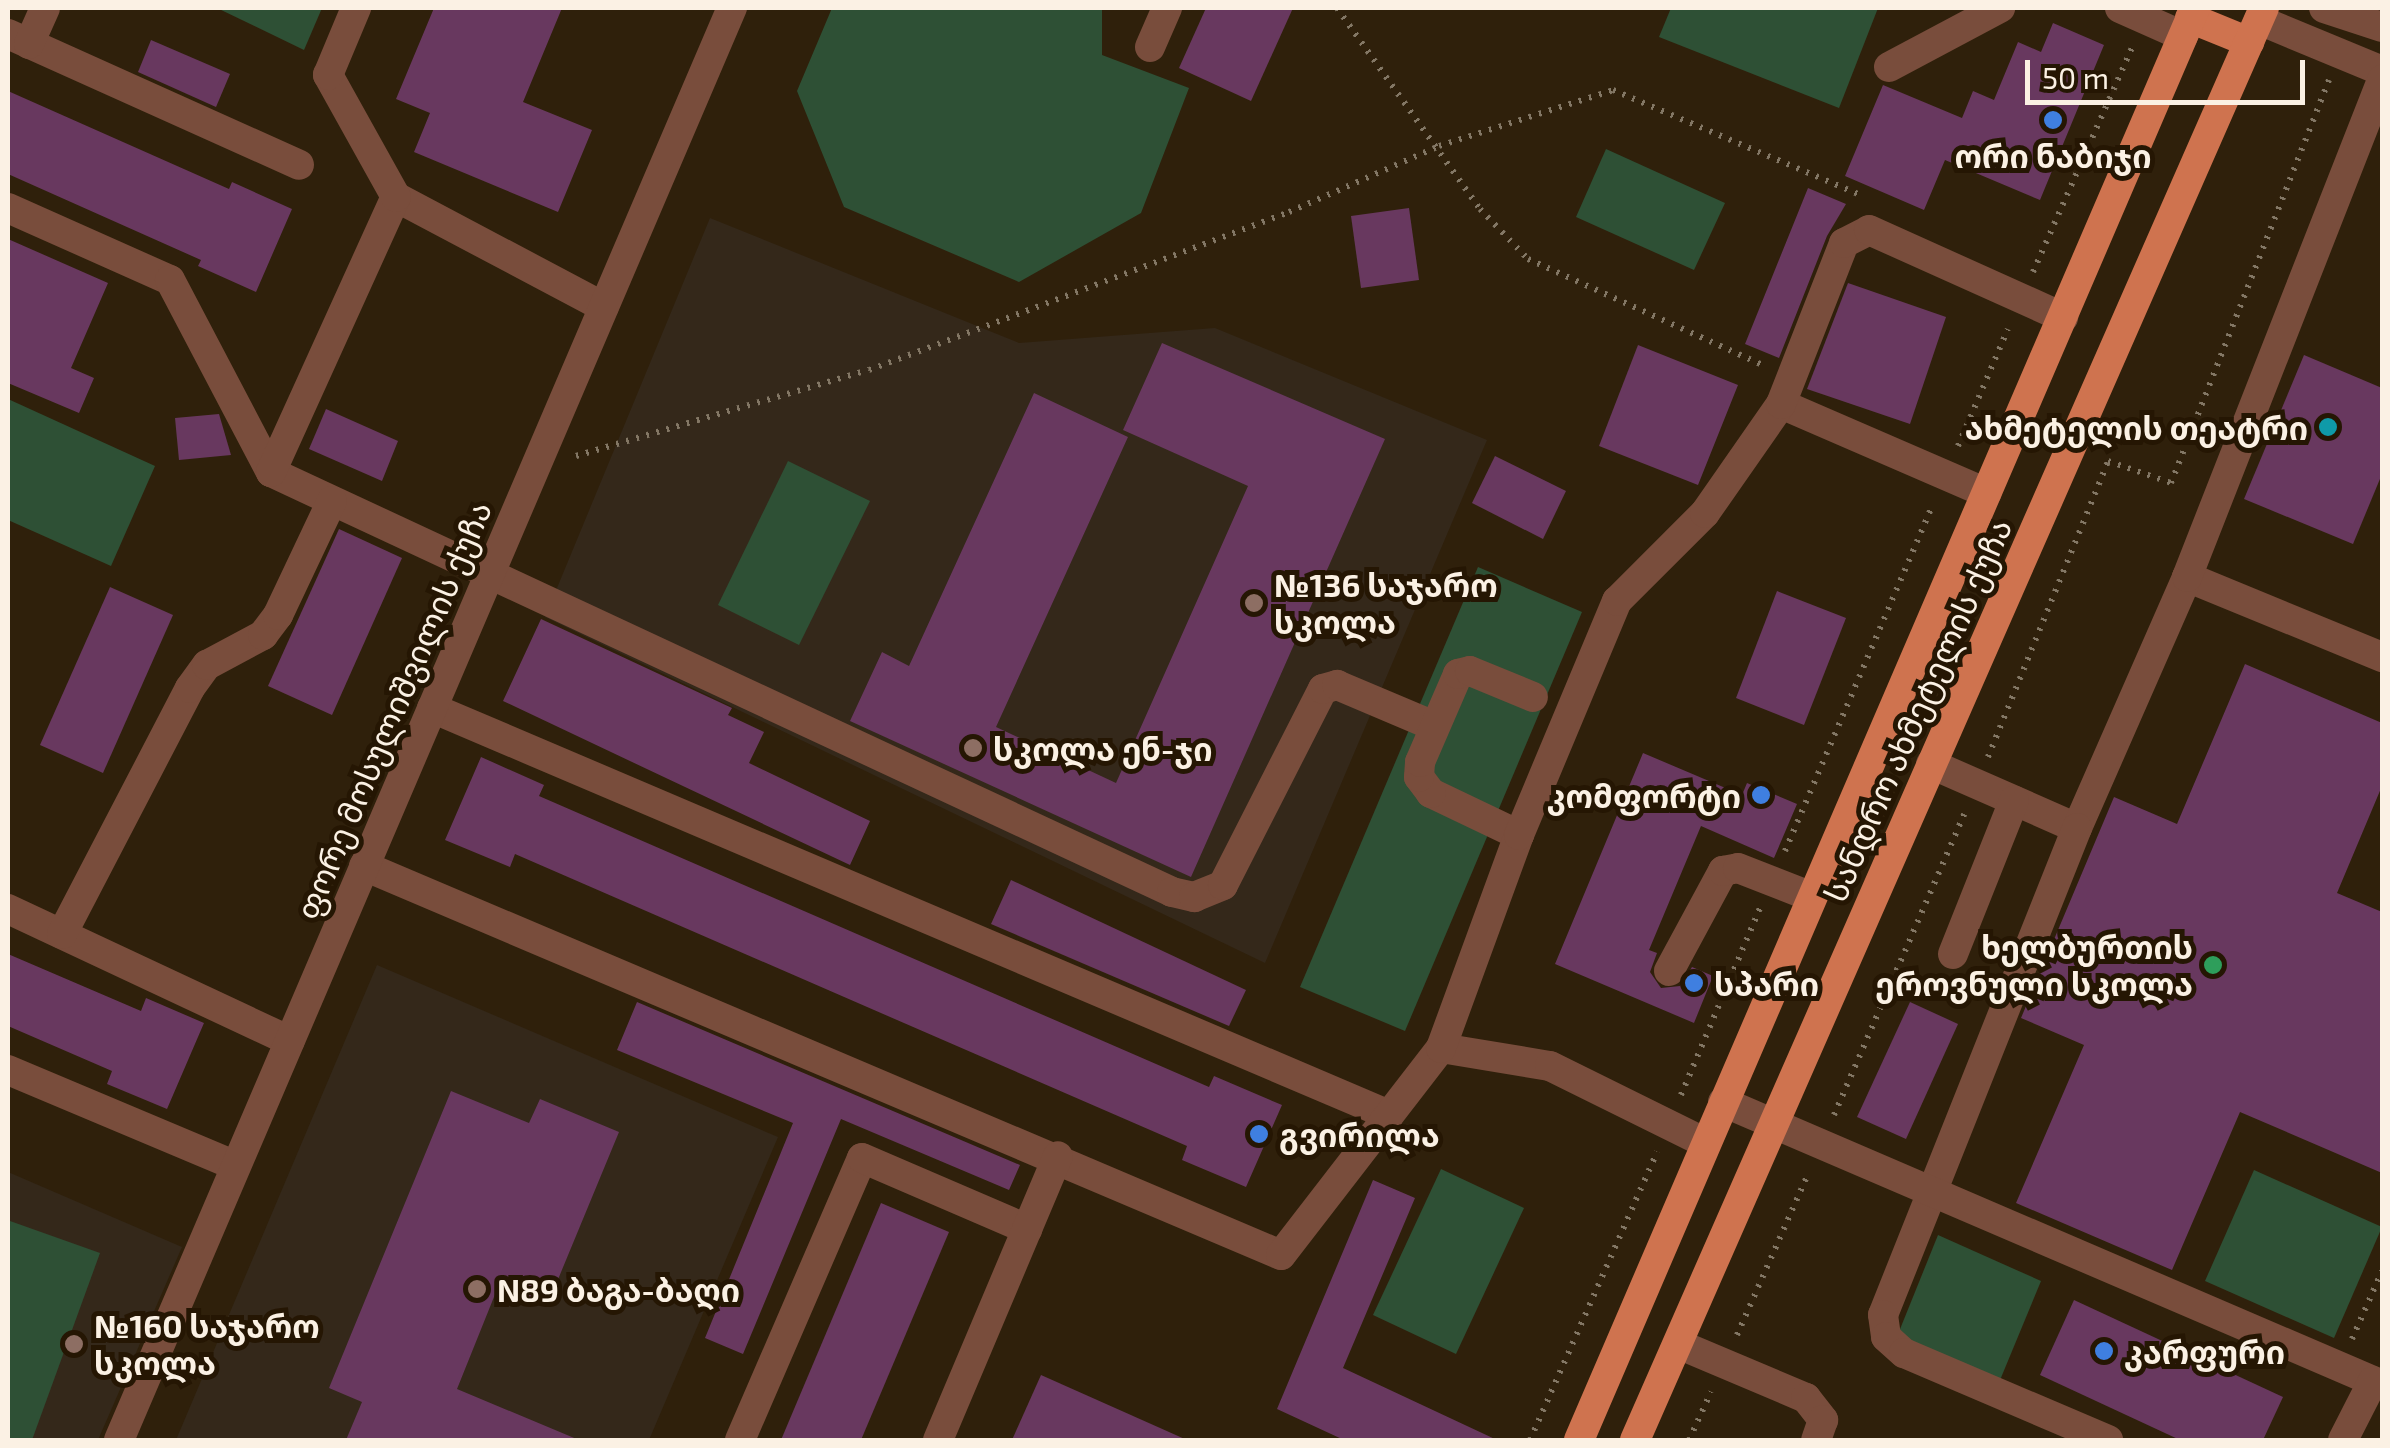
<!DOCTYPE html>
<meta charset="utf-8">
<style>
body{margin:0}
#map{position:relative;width:2390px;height:1448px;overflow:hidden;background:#2f200b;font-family:"Exo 2","Noto Sans Georgian",sans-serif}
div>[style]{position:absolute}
.education>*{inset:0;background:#34281a}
.green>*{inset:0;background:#2e5035}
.building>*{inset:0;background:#68385f}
.path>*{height:6px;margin-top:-3px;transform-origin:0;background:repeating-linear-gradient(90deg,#837765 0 2.5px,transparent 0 10.5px)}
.minor>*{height:30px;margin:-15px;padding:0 15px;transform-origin:15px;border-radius:15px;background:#794d3c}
.major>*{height:30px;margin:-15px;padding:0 15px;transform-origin:15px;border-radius:15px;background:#cf734f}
.dots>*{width:28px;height:28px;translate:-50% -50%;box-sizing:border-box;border:5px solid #251603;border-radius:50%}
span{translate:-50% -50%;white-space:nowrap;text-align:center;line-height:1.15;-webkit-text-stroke:10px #251603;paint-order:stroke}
.poi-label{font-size:32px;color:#fbf1e4;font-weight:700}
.right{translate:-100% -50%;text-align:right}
.left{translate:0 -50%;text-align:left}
.street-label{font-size:32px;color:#fbf1e4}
.frame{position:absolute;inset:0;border:10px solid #fbf1e4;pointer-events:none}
.scale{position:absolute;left:2025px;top:60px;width:280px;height:45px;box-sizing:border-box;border:5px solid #fbf1e4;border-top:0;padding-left:12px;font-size:30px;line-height:35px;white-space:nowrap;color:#fbf1e4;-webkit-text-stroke:8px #251603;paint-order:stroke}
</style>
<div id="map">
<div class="education">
<i style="clip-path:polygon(710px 218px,1019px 343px,1215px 328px,1487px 440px,1265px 963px,545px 617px)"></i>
<i style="clip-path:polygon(377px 965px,778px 1137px,649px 1440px,176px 1440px)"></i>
<i style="clip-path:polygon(8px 1172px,182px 1247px,98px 1440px,8px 1440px)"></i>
</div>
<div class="green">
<i style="clip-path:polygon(217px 8px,322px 8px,304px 50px)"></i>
<i style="clip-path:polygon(832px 8px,1102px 8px,1102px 55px,1189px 88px,1141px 213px,1019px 282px,844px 207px,797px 91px)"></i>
<i style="clip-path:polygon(1671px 8px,1878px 8px,1839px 108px,1659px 37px)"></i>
<i style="clip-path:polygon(1606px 149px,1725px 203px,1694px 270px,1576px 217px)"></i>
<i style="clip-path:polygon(8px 399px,155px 466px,111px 566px,8px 520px)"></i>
<i style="clip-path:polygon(788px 461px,870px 501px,799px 645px,718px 605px)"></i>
<i style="clip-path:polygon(1478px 567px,1582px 612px,1405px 1031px,1300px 987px)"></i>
<i style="clip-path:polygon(1441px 1169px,1524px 1208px,1456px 1354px,1373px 1315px)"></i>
<i style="clip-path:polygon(2254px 1170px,2382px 1227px,2334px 1338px,2205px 1281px)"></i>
<i style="clip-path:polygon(10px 1221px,100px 1253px,32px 1440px,8px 1440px)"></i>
<i style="clip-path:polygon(1938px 1235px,2041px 1281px,1993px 1397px,1890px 1354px)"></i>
</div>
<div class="building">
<i style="clip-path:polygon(434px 8px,562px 8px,523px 102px,592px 130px,558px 212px,414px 152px,430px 113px,396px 99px)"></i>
<i style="clip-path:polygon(1206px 8px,1293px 8px,1251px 101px,1179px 68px)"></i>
<i style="clip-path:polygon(2053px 23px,2104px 45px,2040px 200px,1945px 160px,1924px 210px,1845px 176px,1883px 85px,1962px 118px,1973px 91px,1994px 100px,2018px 42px,2041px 52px)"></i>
<i style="clip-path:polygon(151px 40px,230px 74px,216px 107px,138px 72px)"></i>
<i style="clip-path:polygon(8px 91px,229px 189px,232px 182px,292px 209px,256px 292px,198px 266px,201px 260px,8px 174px)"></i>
<i style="clip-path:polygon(1808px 188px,1846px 204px,1827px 236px,1779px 358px,1745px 344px)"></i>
<i style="clip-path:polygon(1409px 208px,1419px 280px,1361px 288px,1351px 216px)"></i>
<i style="clip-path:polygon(8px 239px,108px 283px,71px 368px,94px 378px,79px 413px,8px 383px)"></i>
<i style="clip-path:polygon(1848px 283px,1946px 317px,1910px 424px,1807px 389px)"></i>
<i style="clip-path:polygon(1162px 343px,1385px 439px,1191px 877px,850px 721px,882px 652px,909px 666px,1034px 393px,1128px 437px,996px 727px,1116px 783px,1248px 486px,1123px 430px)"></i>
<i style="clip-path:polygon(1638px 345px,1738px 385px,1698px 485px,1599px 446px)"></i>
<i style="clip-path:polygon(2304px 355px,2382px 388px,2382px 474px,2353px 544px,2244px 499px)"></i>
<i style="clip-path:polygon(326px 409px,398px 441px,382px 481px,309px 449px)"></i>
<i style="clip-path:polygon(219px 414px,231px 455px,179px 460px,175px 418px)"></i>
<i style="clip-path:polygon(1495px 456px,1566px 491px,1543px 539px,1472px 503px)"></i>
<i style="clip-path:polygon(339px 529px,402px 558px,332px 715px,268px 686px)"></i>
<i style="clip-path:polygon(110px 587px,173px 615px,103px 773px,40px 745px)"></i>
<i style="clip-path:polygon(1777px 591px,1846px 618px,1804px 725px,1736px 698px)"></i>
<i style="clip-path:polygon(541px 619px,732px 708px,728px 715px,764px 732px,749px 763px,870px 821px,850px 865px,503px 701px)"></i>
<i style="clip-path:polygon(2245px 664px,2382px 723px,2382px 786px,2337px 893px,2382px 912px,2382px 1173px,2240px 1112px,2172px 1270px,2016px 1203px,2084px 1045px,2021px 1018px,2114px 797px,2177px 824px)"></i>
<i style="clip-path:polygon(1643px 753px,1742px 795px,1747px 783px,1797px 804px,1774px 858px,1701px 826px,1649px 950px,1657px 953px,1650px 972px,1661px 988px,1680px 986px,1692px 967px,1713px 976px,1694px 1023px,1555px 964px)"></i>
<i style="clip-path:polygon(481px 757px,544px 785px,539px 796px,1209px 1087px,1214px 1076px,1282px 1105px,1246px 1187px,1182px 1160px,1187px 1146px,515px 854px,510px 867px,445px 840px)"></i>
<i style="clip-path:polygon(1011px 880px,1246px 990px,1229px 1026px,991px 924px)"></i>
<i style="clip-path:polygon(8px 954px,141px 1011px,146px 998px,204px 1023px,167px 1109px,107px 1084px,112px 1071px,8px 1026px)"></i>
<i style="clip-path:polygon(637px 1002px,1020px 1165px,1009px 1190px,841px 1119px,743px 1354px,705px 1338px,793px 1123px,617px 1050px)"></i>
<i style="clip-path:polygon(1910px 1002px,1958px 1024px,1906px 1139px,1857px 1117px)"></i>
<i style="clip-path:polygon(451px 1091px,529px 1123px,540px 1099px,619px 1132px,547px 1306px,498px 1287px,457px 1389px,579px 1440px,346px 1440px,362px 1402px,329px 1388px)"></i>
<i style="clip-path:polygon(1373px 1180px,1415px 1198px,1343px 1368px,1497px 1440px,1344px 1440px,1277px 1409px)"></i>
<i style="clip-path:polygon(881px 1203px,949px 1232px,861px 1440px,781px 1440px)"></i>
<i style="clip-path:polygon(2074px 1300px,2283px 1397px,2263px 1440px,2180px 1440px,2040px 1375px)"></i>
<i style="clip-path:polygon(1041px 1375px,1187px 1440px,1012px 1440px)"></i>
</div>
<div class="path">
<i style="left:1337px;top:8px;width:247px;rotate:54.6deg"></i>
<i style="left:1480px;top:209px;width:69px;rotate:46.2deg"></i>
<i style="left:1528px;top:259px;width:258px;rotate:24.3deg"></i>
<i style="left:2033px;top:272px;width:248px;rotate:-66.2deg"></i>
<i style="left:1958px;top:446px;width:127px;rotate:-66.9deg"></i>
<i style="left:576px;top:456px;width:305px;rotate:-16.4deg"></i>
<i style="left:869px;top:370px;width:449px;rotate:-20.6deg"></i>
<i style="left:1289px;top:212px;width:164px;rotate:-23.7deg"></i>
<i style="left:1439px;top:146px;width:183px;rotate:-17.8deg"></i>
<i style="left:1613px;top:90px;width:272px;rotate:23deg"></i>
<i style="left:1988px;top:757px;width:319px;rotate:-67.9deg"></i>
<i style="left:2108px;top:461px;width:67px;rotate:19.2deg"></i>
<i style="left:2171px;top:483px;width:433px;rotate:-68.6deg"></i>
<i style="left:1785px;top:851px;width:377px;rotate:-66.9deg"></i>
<i style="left:1681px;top:1095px;width:203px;rotate:-67.1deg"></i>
<i style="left:1834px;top:1115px;width:328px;rotate:-66.6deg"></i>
<i style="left:1737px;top:1335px;width:178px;rotate:-66.2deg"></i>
<i style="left:2352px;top:1339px;width:74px;rotate:-66.2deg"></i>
<i style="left:1530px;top:1440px;width:315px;rotate:-66.2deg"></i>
<i style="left:1689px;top:1440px;width:53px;rotate:-65.4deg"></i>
</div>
<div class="minor">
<i style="left:2120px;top:8px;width:69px;rotate:24deg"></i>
<i style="left:2324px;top:8px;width:61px;rotate:18.1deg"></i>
<i style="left:2259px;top:20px;width:133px;rotate:22.5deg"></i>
<i style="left:8px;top:34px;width:319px;rotate:24.2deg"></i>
<i style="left:29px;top:44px;width:39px;rotate:-66deg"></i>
<i style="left:1150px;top:47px;width:43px;rotate:-66.4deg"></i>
<i style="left:1889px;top:67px;width:126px;rotate:-28deg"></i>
<i style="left:396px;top:197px;width:235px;rotate:27.9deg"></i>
<i style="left:8px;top:208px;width:177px;rotate:24deg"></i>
<i style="left:170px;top:280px;width:217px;rotate:62.3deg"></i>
<i style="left:271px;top:472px;width:994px;rotate:24.99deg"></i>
<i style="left:1172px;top:892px;width:23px;rotate:13deg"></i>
<i style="left:1194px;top:897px;width:31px;rotate:-22deg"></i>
<i style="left:1223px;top:885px;width:220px;rotate:-63deg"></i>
<i style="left:1323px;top:689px;width:15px;rotate:-16deg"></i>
<i style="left:1337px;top:685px;width:105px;rotate:22.9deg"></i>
<i style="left:1781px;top:404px;width:224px;rotate:23.4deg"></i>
<i style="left:271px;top:472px;width:302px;rotate:-65.6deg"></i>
<i style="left:396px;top:197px;width:140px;rotate:-119.1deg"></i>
<i style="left:328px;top:75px;width:73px;rotate:-67.3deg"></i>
<i style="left:2187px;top:577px;width:211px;rotate:22.3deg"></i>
<i style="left:432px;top:708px;width:1040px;rotate:23.04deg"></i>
<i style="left:1931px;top:764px;width:159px;rotate:23.7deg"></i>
<i style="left:2077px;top:828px;width:274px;rotate:-66.3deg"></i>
<i style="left:2187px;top:577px;width:534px;rotate:-68.58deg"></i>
<i style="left:2077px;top:828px;width:524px;rotate:111.72deg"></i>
<i style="left:1883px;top:1315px;width:22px;rotate:82deg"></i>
<i style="left:1886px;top:1337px;width:24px;rotate:42deg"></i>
<i style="left:1904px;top:1353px;width:222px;rotate:23.1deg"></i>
<i style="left:1519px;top:835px;width:98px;rotate:-154.5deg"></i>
<i style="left:1431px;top:793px;width:20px;rotate:-127deg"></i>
<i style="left:1419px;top:777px;width:15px;rotate:-86deg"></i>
<i style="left:1420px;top:762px;width:96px;rotate:-66.6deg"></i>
<i style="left:1458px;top:674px;width:12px;rotate:-14deg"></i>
<i style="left:1470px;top:671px;width:68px;rotate:22.4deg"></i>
<i style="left:364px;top:866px;width:996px;rotate:22.99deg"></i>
<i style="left:1281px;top:1255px;width:262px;rotate:-52.3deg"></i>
<i style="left:1441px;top:1048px;width:110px;rotate:9.4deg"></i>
<i style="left:1550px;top:1066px;width:172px;rotate:26.3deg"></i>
<i style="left:8px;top:909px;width:311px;rotate:25.1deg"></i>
<i style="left:62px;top:934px;width:277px;rotate:-62.5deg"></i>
<i style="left:190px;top:688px;width:29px;rotate:-54deg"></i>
<i style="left:207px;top:665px;width:64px;rotate:-28.2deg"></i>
<i style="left:263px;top:635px;width:25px;rotate:-53deg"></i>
<i style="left:278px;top:615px;width:126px;rotate:-64.7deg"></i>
<i style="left:1953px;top:954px;width:165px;rotate:-68.3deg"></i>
<i style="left:1669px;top:971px;width:114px;rotate:-61.6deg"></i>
<i style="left:1723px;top:871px;width:15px;rotate:-11deg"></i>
<i style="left:1738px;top:868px;width:79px;rotate:21.4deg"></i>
<i style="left:1441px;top:1048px;width:227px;rotate:-69.9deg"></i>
<i style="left:1519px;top:835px;width:254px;rotate:-67.3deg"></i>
<i style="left:1617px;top:601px;width:124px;rotate:-45deg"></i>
<i style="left:1705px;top:513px;width:133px;rotate:-55.1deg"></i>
<i style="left:1781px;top:404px;width:173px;rotate:-68.6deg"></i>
<i style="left:1844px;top:243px;width:28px;rotate:-27deg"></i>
<i style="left:1869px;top:230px;width:213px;rotate:24.2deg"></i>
<i style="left:8px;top:1070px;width:247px;rotate:22.8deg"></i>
<i style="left:1723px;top:1102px;width:707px;rotate:23.23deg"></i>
<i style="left:2373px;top:1381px;width:66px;rotate:117deg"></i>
<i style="left:1678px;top:1344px;width:139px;rotate:22.9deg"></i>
<i style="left:1806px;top:1398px;width:28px;rotate:52deg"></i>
<i style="left:1823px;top:1420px;width:21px;rotate:109deg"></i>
<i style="left:119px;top:1440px;width:1558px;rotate:-66.83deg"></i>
<i style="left:740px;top:1440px;width:307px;rotate:-66.6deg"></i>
<i style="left:862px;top:1158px;width:180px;rotate:23.3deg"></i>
<i style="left:938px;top:1440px;width:308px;rotate:-67.1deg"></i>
</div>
<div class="major">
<i style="left:2190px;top:18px;width:64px;rotate:22.1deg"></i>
<i style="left:1579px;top:1440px;width:1559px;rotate:-66.72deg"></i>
<i style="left:1635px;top:1440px;width:1564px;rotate:-66.29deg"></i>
</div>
<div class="dots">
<i style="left:2053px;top:120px;background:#3f7fe0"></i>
<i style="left:2328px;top:427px;background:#0f9aa8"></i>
<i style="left:1254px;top:603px;background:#8d6e63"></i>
<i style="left:973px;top:748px;background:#8d6e63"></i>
<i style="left:1761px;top:795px;background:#3f7fe0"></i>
<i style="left:2213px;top:965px;background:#2e9e5b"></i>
<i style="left:1694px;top:983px;background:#3f7fe0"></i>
<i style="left:1259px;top:1134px;background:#3f7fe0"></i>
<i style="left:477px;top:1289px;background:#8d6e63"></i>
<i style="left:74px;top:1344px;background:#8d6e63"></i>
<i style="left:2104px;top:1351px;background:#3f7fe0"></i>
</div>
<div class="poi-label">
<span style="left:2053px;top:155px">ორი ნაბიჯი</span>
<span class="right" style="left:2308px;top:427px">ახმეტელის თეატრი</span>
<span class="left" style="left:1274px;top:603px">№136 საჯარო<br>სკოლა</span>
<span class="left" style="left:993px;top:748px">სკოლა ენ-ჯი</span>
<span class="right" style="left:1741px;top:795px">კომფორტი</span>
<span class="right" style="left:2193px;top:965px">ხელბურთის<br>ეროვნული სკოლა</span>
<span class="left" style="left:1714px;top:983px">სპარი</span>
<span class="left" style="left:1279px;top:1134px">გვირილა</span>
<span class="left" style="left:497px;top:1289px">N89 ბაგა-ბაღი</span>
<span class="left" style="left:94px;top:1344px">№160 საჯარო<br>სკოლა</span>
<span class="left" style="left:2124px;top:1351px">კარფური</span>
</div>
<div class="street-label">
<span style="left:393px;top:710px;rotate:-67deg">ფორე მოსულიშვილის ქუჩა</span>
<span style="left:1917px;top:710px;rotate:-66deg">სანდრო ახმეტელის ქუჩა</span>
</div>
<div class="frame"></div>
<div class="scale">50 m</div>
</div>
